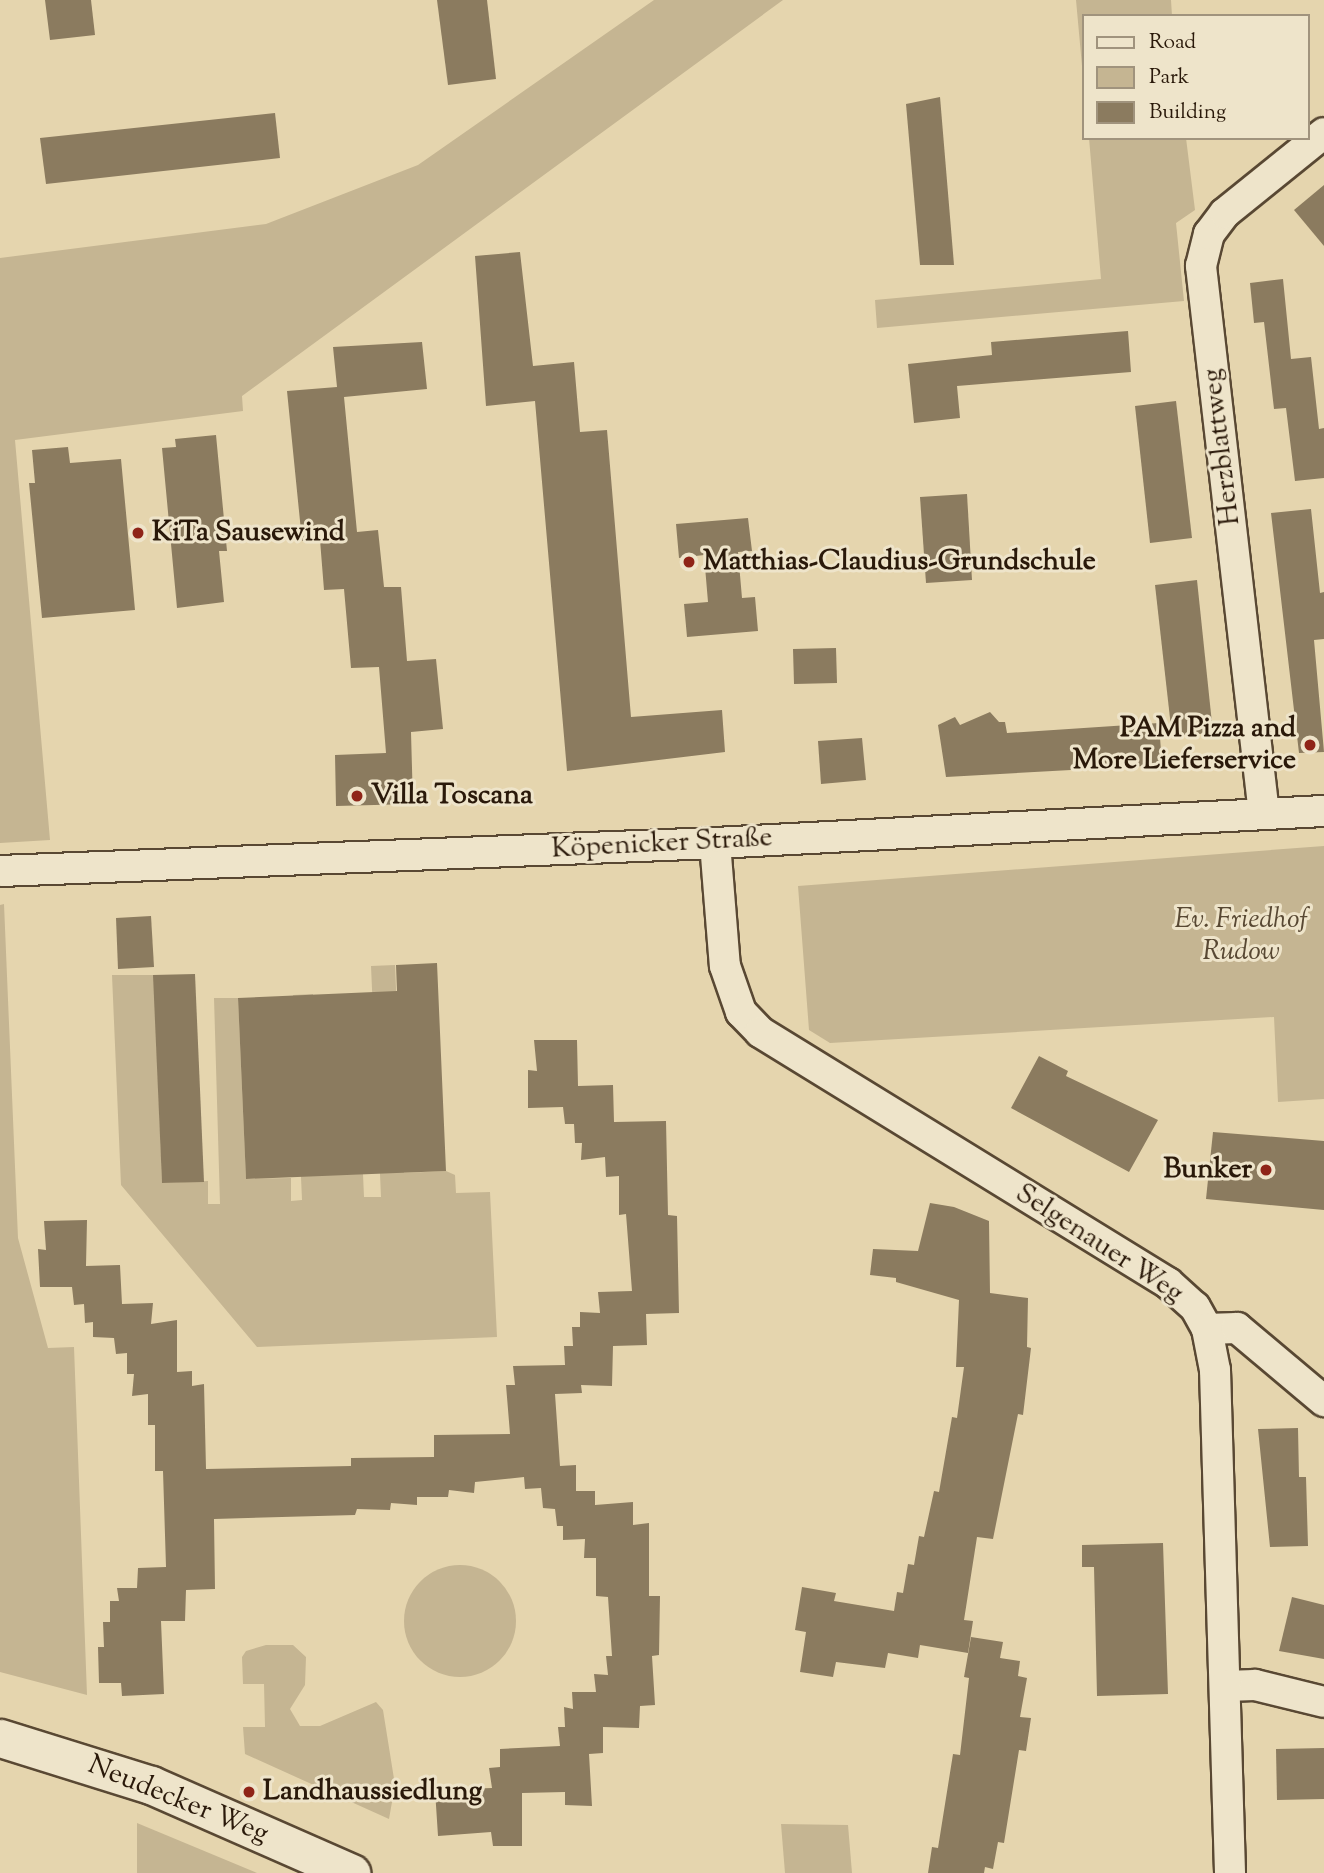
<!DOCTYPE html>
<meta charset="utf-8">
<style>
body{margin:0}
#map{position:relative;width:1324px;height:1873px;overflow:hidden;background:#e5d5ae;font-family:"Sorts Mill Goudy",serif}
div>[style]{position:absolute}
.green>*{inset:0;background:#c5b592}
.round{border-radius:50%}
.building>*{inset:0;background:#8b7b5f}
.roads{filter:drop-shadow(2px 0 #594833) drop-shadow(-2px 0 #594833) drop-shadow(0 2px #594833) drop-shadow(0 -2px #594833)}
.minor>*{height:30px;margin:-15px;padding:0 15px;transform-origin:15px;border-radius:15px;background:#eee4ca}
.tertiary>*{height:37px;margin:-18.5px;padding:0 18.5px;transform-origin:18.5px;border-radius:18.5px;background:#eee4ca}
.dots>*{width:19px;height:19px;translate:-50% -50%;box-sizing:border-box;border:4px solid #eee4ca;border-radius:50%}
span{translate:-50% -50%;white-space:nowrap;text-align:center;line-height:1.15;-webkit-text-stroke:6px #eee4ca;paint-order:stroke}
.street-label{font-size:28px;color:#2a190a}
.poi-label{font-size:28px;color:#2a190a;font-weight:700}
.left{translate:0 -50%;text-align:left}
.right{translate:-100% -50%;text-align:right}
.park-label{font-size:28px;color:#584833;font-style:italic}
.legend{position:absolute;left:1082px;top:14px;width:228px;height:126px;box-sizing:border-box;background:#eee4ca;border:2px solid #a0937d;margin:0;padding:9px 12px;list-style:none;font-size:21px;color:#2a190a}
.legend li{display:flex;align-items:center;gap:14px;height:35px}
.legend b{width:35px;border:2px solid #a0937d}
</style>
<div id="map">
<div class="green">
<i style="clip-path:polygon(654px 0,783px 0,242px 396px,243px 411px,15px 440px,50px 840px,0 843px,0 258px,266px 224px,418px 165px)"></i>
<i style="clip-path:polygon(1076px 0,1171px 0,1172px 16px,1084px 16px,1084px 88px)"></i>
<i style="clip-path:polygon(1089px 138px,1186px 138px,1195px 210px,1176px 223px,1184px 301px,877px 328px,875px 300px,1101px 279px)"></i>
<i style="clip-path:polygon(1324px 846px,1324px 1099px,1278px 1102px,1274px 1017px,830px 1043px,809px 1030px,798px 886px)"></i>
<i style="clip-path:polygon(4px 904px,18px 1238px,48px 1348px,74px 1347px,87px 1695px,0 1672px,0 905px)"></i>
<i style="clip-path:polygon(395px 965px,404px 1173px,446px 1171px,455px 1175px,456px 1193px,490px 1192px,497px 1337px,257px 1347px,121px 1185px,112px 975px,154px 975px,162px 1183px,208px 1181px,208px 1204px,220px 1204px,214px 998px,238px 998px,246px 1179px,291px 1178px,291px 1201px,302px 1200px,293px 995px,313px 994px,321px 1175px,363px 1174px,364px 1197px,381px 1197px,371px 966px)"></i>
<i class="round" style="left:404px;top:1565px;width:112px;height:112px"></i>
<i style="clip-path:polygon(266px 1645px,293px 1645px,306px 1657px,305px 1685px,290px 1709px,300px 1726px,320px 1726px,376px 1702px,383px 1710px,395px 1785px,389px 1819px,245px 1754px,243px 1727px,265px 1727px,264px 1684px,243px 1684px,242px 1657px,246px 1651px)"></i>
<i style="clip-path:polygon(137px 1823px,257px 1873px,137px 1873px)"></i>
<i style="clip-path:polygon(781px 1824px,848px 1825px,852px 1873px,785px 1873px)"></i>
</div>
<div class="building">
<i style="clip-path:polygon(45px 0,91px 0,95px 35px,50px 40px)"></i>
<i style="clip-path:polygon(437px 0,487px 0,496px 79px,448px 85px)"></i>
<i style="clip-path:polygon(940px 97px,954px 265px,920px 265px,906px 104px)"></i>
<i style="clip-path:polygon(275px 113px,280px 158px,46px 184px,40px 138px)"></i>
<i style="clip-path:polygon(1324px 185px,1324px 246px,1294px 210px)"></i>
<i style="clip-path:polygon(520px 252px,533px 366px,574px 362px,580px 432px,607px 430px,631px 717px,722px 710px,725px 752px,567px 771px,535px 401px,486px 406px,475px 256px)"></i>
<i style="clip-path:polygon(1283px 279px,1291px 359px,1311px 357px,1319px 429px,1324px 428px,1324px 478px,1295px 481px,1286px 408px,1274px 409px,1264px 322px,1254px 323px,1250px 283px)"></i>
<i style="clip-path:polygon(1128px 331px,1131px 372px,957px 386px,960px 418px,914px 423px,908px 364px,992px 355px,991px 342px)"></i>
<i style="clip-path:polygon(422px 342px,427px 389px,344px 397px,357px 532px,378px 530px,384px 587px,401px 587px,407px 661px,436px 659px,443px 729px,411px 732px,413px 804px,336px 806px,335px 755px,386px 753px,379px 667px,351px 668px,344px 589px,324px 590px,320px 540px,302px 541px,287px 391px,337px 387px,333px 347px)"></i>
<i style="clip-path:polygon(1176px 401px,1192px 538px,1150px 543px,1135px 406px)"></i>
<i style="clip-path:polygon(216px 435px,227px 551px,219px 551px,224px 602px,177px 608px,162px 448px,176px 447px,175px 439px)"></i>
<i style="clip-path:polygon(68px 447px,70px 463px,121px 459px,135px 610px,42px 618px,29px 483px,35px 483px,32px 450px)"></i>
<i style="clip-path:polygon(967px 494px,972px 580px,926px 583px,920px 497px)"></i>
<i style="clip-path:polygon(1311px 509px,1320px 593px,1324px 592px,1324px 639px,1314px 640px,1324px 752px,1299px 753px,1271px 513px)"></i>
<i style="clip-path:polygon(748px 518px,752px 551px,738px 552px,742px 598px,755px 597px,758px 631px,687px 637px,684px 604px,708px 602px,704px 555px,679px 558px,676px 524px)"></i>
<i style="clip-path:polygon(1197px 580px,1213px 733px,1172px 736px,1155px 585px)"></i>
<i style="clip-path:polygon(836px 648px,837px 683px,794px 684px,793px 649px)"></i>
<i style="clip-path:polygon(990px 712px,999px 722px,1005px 722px,1007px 733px,1159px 723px,1162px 765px,946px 777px,938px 725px,955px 717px,960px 725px)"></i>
<i style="clip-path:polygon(862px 738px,866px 780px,821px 784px,818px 741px)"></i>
<i style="clip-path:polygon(151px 916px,154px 967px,118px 969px,116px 918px)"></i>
<i style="clip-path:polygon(437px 963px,446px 1171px,246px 1179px,238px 998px,397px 991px,396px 965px)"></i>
<i style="clip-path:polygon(195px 974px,204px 1182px,162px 1183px,153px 975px)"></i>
<i style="clip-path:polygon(534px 1040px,577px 1040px,578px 1086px,613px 1085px,614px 1122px,666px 1121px,668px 1215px,677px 1216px,679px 1313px,646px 1314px,647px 1345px,613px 1346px,612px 1386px,581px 1385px,582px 1393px,555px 1394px,560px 1466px,576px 1465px,576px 1491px,595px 1491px,595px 1505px,633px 1502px,633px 1525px,649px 1523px,649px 1596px,660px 1596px,659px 1655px,652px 1656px,655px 1705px,640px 1706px,639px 1728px,603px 1727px,603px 1753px,589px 1754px,592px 1806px,565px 1805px,565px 1792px,522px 1793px,522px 1846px,493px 1846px,491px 1832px,438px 1836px,435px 1790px,492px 1788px,489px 1768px,500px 1767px,500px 1749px,560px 1746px,558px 1727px,565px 1727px,564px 1707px,573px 1709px,572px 1692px,596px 1692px,594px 1674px,608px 1675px,606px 1656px,612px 1656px,608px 1597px,596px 1596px,596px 1558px,584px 1558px,585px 1539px,563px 1540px,563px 1526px,557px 1526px,555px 1509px,543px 1508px,541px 1488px,525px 1489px,524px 1477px,475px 1482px,474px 1493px,449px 1490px,448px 1497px,417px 1497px,417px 1505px,391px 1503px,390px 1510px,357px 1509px,355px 1515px,214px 1519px,215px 1589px,186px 1590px,185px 1621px,161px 1621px,164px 1694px,122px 1696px,121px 1683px,99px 1683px,98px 1647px,104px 1647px,103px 1622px,110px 1622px,110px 1601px,119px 1601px,117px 1588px,137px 1588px,138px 1568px,166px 1567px,163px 1471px,155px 1471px,155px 1425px,148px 1425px,148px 1394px,132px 1396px,134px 1374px,127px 1374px,127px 1353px,116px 1354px,114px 1338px,93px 1337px,93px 1322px,85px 1323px,84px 1304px,74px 1305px,72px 1287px,40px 1287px,38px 1249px,46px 1250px,44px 1221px,87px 1220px,86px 1266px,120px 1265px,122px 1304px,153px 1303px,151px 1324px,177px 1320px,177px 1372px,192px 1371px,192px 1386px,204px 1384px,206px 1469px,351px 1466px,351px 1458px,434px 1457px,434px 1435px,510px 1434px,506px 1385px,515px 1385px,513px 1366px,565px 1365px,564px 1346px,573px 1346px,572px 1327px,580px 1327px,580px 1312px,600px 1313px,598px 1292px,632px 1291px,626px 1214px,619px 1215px,619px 1176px,606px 1177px,605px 1157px,581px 1160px,582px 1143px,575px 1143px,574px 1124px,565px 1124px,563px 1107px,528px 1108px,528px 1070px,537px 1071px)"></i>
<i style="clip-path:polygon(1039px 1056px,1068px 1071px,1066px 1076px,1158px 1120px,1129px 1172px,1011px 1108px)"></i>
<i style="clip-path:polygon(1213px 1132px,1324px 1141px,1324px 1210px,1206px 1199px)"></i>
<i style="clip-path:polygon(930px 1203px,954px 1207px,989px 1221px,990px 1293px,1028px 1298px,1027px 1347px,1031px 1348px,1023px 1415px,1018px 1414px,993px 1539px,977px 1537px,964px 1620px,973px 1621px,968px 1653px,920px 1645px,918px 1658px,888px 1653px,885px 1668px,836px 1662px,833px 1677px,800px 1672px,806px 1632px,795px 1630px,802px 1587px,836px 1593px,834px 1601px,894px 1611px,897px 1592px,903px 1593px,908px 1564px,914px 1565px,919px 1536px,924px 1537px,934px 1491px,939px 1492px,952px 1417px,957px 1418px,964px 1367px,956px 1367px,959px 1300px,896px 1282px,896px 1278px,870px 1275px,873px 1249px,918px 1251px)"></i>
<i style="clip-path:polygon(1298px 1428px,1299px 1477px,1306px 1477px,1308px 1546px,1270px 1547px,1258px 1429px)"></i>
<i style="clip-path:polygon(1163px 1543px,1168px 1694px,1097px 1696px,1094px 1567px,1082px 1567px,1082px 1545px)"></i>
<i style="clip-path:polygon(1292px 1597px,1324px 1605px,1324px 1659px,1279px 1651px)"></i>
<i style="clip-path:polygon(971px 1637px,1003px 1642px,1000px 1658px,1020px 1661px,1018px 1676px,1027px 1678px,1020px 1717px,1031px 1718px,1026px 1751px,1019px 1750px,1004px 1843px,998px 1842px,993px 1869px,985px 1867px,984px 1873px,928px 1873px,932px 1847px,938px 1848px,953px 1754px,960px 1755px,969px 1678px,964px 1677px)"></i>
<i style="clip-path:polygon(1324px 1748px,1324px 1799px,1277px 1800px,1276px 1749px)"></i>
</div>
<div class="roads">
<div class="minor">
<i style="left:1264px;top:814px;width:552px;rotate:-96.56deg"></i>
<i style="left:1201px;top:266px;width:33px;rotate:-76deg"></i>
<i style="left:1209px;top:234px;width:26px;rotate:-53deg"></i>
<i style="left:1225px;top:213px;width:127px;rotate:-38.9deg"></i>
<i style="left:715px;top:843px;width:123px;rotate:85.4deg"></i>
<i style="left:725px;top:966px;width:49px;rotate:70.8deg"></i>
<i style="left:741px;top:1012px;width:28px;rotate:46deg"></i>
<i style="left:760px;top:1032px;width:479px;rotate:31.6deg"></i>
<i style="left:1168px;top:1283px;width:36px;rotate:42deg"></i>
<i style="left:1195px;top:1307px;width:25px;rotate:61deg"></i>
<i style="left:1207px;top:1329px;width:42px;rotate:79deg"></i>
<i style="left:1215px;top:1370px;width:503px;rotate:88.29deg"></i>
<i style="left:0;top:871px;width:716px;rotate:-2.24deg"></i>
<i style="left:715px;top:843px;width:610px;rotate:-3.01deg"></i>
<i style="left:1207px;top:1329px;width:30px;rotate:-2deg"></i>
<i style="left:1237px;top:1328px;width:114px;rotate:40deg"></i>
<i style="left:1225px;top:1686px;width:30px;rotate:-2deg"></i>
<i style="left:1255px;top:1685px;width:71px;rotate:13.8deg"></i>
</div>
<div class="tertiary">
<i style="left:0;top:1738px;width:158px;rotate:17.3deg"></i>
<i style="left:151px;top:1785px;width:219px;rotate:23.7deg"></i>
</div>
</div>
<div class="dots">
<i style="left:138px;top:533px;background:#8f2418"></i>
<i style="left:689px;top:562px;background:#8f2418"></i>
<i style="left:1310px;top:745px;background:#8f2418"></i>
<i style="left:357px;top:796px;background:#8f2418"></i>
<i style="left:1266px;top:1170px;background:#8f2418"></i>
<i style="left:249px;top:1792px;background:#8f2418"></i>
</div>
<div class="street-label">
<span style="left:1222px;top:447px;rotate:-97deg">Herzblattweg</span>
<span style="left:662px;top:844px;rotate:-3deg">Köpenicker Straße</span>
<span style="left:1099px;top:1244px;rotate:33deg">Selgenauer Weg</span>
<span style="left:178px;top:1800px;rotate:22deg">Neudecker Weg</span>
</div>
<div class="poi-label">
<span class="left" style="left:152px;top:533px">KiTa Sausewind</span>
<span class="left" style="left:703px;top:562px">Matthias-Claudius-Grundschule</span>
<span class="right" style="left:1296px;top:745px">PAM Pizza and<br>More Lieferservice</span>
<span class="left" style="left:371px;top:796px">Villa Toscana</span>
<span class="right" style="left:1252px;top:1170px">Bunker</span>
<span class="left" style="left:263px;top:1792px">Landhaussiedlung</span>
</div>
<div class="park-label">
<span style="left:1241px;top:936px">Ev. Friedhof<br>Rudow</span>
</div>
<ul class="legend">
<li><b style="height:9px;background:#eee4ca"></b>Road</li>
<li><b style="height:19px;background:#c5b592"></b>Park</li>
<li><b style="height:19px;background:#8b7b5f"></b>Building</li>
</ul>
</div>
